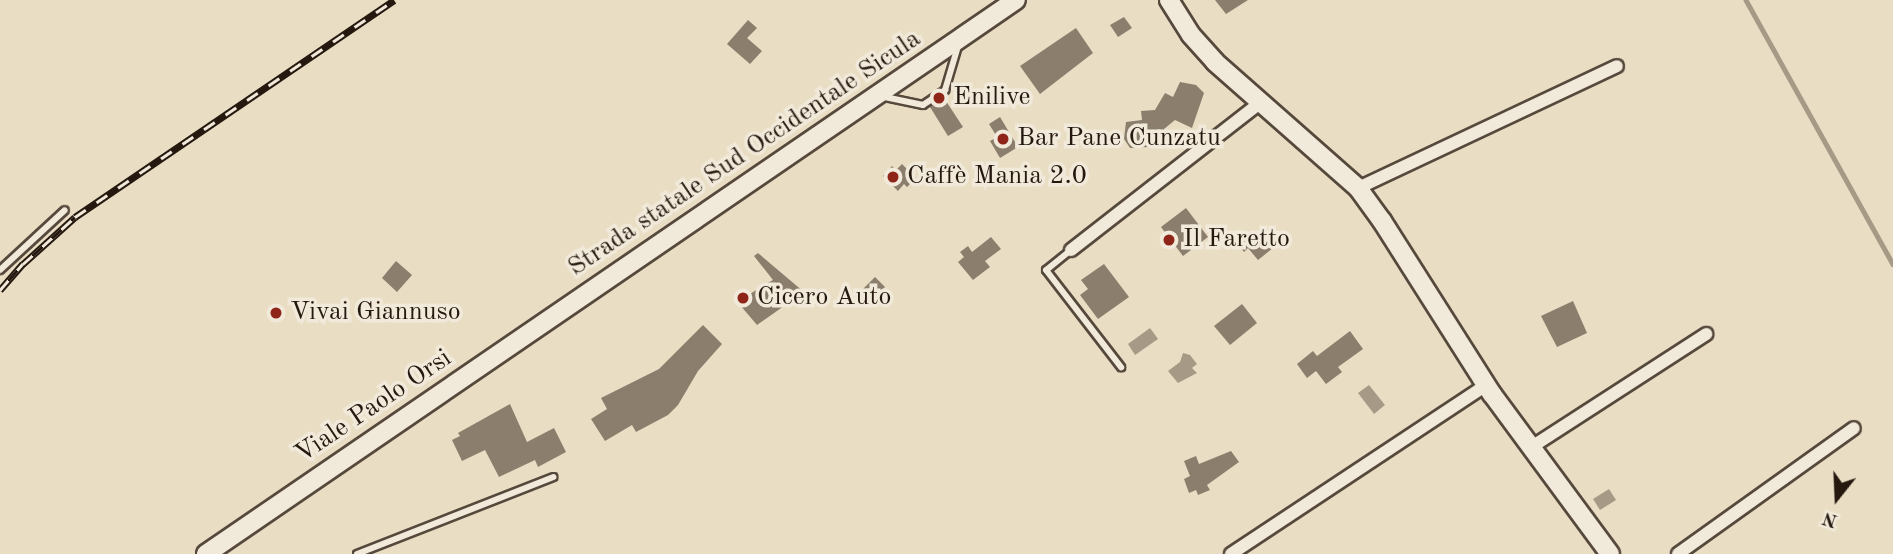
<!DOCTYPE html>
<meta charset="utf-8">
<style>
body{margin:0}
#map{position:relative;width:1893px;height:554px;overflow:hidden;background:#e9ddc4;font-family:"Old Standard TT",serif}
div>[style]{position:absolute}
.water>*{inset:0;background:#a69a86}
.stream>*{height:4.5px;margin:-2.25px;padding:0 2.25px;transform-origin:2.25px;border-radius:2.25px;background:#a69a86}
.building>*{inset:0;background:#8b7e6d}
.roads{filter:drop-shadow(2px 0 #56493c) drop-shadow(-2px 0 #56493c) drop-shadow(0 2px #56493c) drop-shadow(0 -2px #56493c)}
.lane>*{height:6px;margin:-3px;padding:0 3px;transform-origin:3px;border-radius:3px;background:#f1e9d9}
.street>*{height:12px;margin:-6px;padding:0 6px;transform-origin:6px;border-radius:6px;background:#f1e9d9}
.secondary>*{height:18px;margin:-9px;padding:0 9px;transform-origin:9px;border-radius:9px;background:#f1e9d9}
.rail>*{height:7px;margin-top:-3.5px;transform-origin:0;background:repeating-linear-gradient(90deg,#f1e9d9 0 13px,#25180f 0 26px);box-sizing:border-box;border-block:2px solid #25180f}
.dots>*{width:19px;height:19px;translate:-50% -50%;box-sizing:border-box;border:4px solid #f1e9d9;border-radius:50%}
span{translate:-50% -50%;white-space:nowrap;text-align:center;line-height:1.15;-webkit-text-stroke:7px #f1e9d9;paint-order:stroke}
.poi-label{font-size:26px;color:#25180f}
.left{translate:0 -50%;text-align:left}
.street-label{font-size:26px;color:#25180f}
.north{position:absolute;left:1802px;top:463px;width:70px;height:70px;-webkit-text-stroke:5px #f1e9d9;paint-order:stroke;rotate:198deg;font-size:19px;font-weight:700;line-height:28px;text-align:center;color:#25180f}
.north::after{content:'';display:block;margin:auto;width:24px;height:32px;background:#25180f;clip-path:polygon(50% 0,100% 100%,50% 72%,0 100%)}
</style>
<div id="map">
<div class="water">
<i style="clip-path:polygon(1150px 328px,1158px 339px,1135px 355px,1128px 344px)"></i>
<i style="clip-path:polygon(1183px 353px,1190px 355px,1197px 364px,1192px 368px,1197px 373px,1178px 383px,1168px 371px,1180px 362px)"></i>
<i style="clip-path:polygon(1369px 385px,1385px 405px,1374px 414px,1358px 393px)"></i>
<i style="clip-path:polygon(1609px 489px,1616px 500px,1600px 510px,1593px 499px)"></i>
</div>
<div class="stream">
<i style="left:1746px;top:0;width:302px;rotate:60.9deg"></i>
</div>
<div class="building">
<i style="clip-path:polygon(1215px 0,1248px 0,1226px 14px)"></i>
<i style="clip-path:polygon(1124px 17px,1132px 28px,1118px 37px,1110px 25px)"></i>
<i style="clip-path:polygon(748px 20px,757px 28px,747px 38px,762px 51px,750px 64px,727px 44px)"></i>
<i style="clip-path:polygon(1076px 28px,1093px 53px,1040px 94px,1020px 66px)"></i>
<i style="clip-path:polygon(1180px 82px,1196px 85px,1204px 93px,1192px 128px,1175px 120px,1164px 129px,1167px 146px,1130px 148px,1124px 139px,1126px 122px,1142px 120px,1141px 111px,1155px 110px,1165px 93px,1173px 97px)"></i>
<i style="clip-path:polygon(944px 98px,963px 127px,948px 136px,930px 107px)"></i>
<i style="clip-path:polygon(1000px 117px,1018px 147px,1000px 158px,990px 141px,997px 137px,989px 124px)"></i>
<i style="clip-path:polygon(902px 164px,916px 178px,907px 187px,904px 184px,898px 191px,883px 176px,892px 166px,896px 170px)"></i>
<i style="clip-path:polygon(1186px 208px,1208px 237px,1183px 256px,1161px 227px)"></i>
<i style="clip-path:polygon(1253px 231px,1258px 238px,1263px 234px,1273px 248px,1258px 260px,1248px 248px,1244px 252px,1237px 243px)"></i>
<i style="clip-path:polygon(991px 237px,1001px 249px,985px 261px,990px 267px,973px 280px,958px 262px,964px 257px,960px 252px,968px 246px,972px 252px)"></i>
<i style="clip-path:polygon(758px 253px,804px 292px,757px 325px,740px 305px,745px 302px,743px 298px,773px 280px,754px 256px)"></i>
<i style="clip-path:polygon(396px 261px,412px 275px,397px 292px,382px 278px)"></i>
<i style="clip-path:polygon(1104px 264px,1129px 297px,1098px 319px,1080px 295px,1088px 289px,1081px 280px)"></i>
<i style="clip-path:polygon(875px 277px,885px 287px,870px 301px,861px 291px)"></i>
<i style="clip-path:polygon(1573px 301px,1587px 333px,1557px 347px,1541px 316px)"></i>
<i style="clip-path:polygon(1242px 304px,1257px 323px,1230px 345px,1214px 326px)"></i>
<i style="clip-path:polygon(703px 325px,722px 344px,698px 371px,678px 405px,668px 415px,636px 432px,632px 425px,605px 441px,591px 419px,607px 409px,601px 398px,659px 369px)"></i>
<i style="clip-path:polygon(1350px 331px,1363px 349px,1338px 367px,1342px 372px,1326px 384px,1316px 371px,1307px 378px,1297px 364px,1313px 351px,1317px 356px)"></i>
<i style="clip-path:polygon(510px 404px,527px 442px,554px 428px,566px 452px,538px 467px,535px 460px,499px 477px,485px 450px,462px 461px,452px 440px,460px 436px,458px 433px)"></i>
<i style="clip-path:polygon(1231px 451px,1239px 462px,1207px 485px,1210px 490px,1198px 495px,1196px 490px,1189px 493px,1184px 479px,1190px 476px,1184px 461px,1196px 456px,1199px 464px)"></i>
</div>
<div class="roads">
<div class="lane">
<i style="left:880px;top:96px;width:44px;rotate:11.8deg"></i>
<i style="left:923px;top:105px;width:27px;rotate:-34deg"></i>
<i style="left:945px;top:90px;width:46px;rotate:-73.5deg"></i>
<i style="left:1071px;top:250px;width:32px;rotate:141deg"></i>
<i style="left:1046px;top:270px;width:123px;rotate:52.3deg"></i>
<i style="left:0;top:270px;width:88px;rotate:-42.7deg"></i>
<i style="left:357px;top:554px;width:211px;rotate:-21.4deg"></i>
</div>
<div class="street">
<i style="left:1358px;top:188px;width:286px;rotate:-25.2deg"></i>
<i style="left:1071px;top:250px;width:241px;rotate:-37.9deg"></i>
<i style="left:1530px;top:448px;width:210px;rotate:-32.9deg"></i>
<i style="left:1231px;top:554px;width:306px;rotate:-33.5deg"></i>
<i style="left:1678px;top:554px;width:216px;rotate:-35.6deg"></i>
</div>
<div class="secondary">
<i style="left:1169px;top:0;width:41px;rotate:57.8deg"></i>
<i style="left:1191px;top:35px;width:36px;rotate:48deg"></i>
<i style="left:1215px;top:62px;width:191px;rotate:41.4deg"></i>
<i style="left:1358px;top:188px;width:41px;rotate:54deg"></i>
<i style="left:1382px;top:221px;width:205px;rotate:57.6deg"></i>
<i style="left:1492px;top:394px;width:199px;rotate:53.6deg"></i>
<i style="left:206px;top:554px;width:981px;rotate:-34.37deg"></i>
</div>
</div>
<div class="rail">
<i style="left:0;top:290px;width:35px;rotate:-49deg"></i>
<i style="left:23px;top:264px;width:70px;rotate:-42.1deg"></i>
<i style="left:75px;top:217px;width:386px;rotate:-34.2deg"></i>
</div>
<div class="dots">
<i style="left:939px;top:98px;background:#8f2418"></i>
<i style="left:1003px;top:139px;background:#8f2418"></i>
<i style="left:893px;top:177px;background:#8f2418"></i>
<i style="left:1169px;top:240px;background:#8f2418"></i>
<i style="left:743px;top:298px;background:#8f2418"></i>
<i style="left:276px;top:313px;background:#8f2418"></i>
</div>
<div class="poi-label">
<span class="left" style="left:953px;top:98px">Enilive</span>
<span class="left" style="left:1017px;top:139px">Bar Pane Cunzatu</span>
<span class="left" style="left:907px;top:177px">Caffè Mania 2.0</span>
<span class="left" style="left:1183px;top:240px">Il Faretto</span>
<span class="left" style="left:757px;top:298px">Cicero Auto</span>
<span class="left" style="left:290px;top:313px">Vivai Giannuso</span>
</div>
<div class="street-label">
<span style="left:745px;top:154px;rotate:-34deg">Strada statale Sud Occidentale Sicula</span>
<span style="left:374px;top:407px;rotate:-34deg">Viale Paolo Orsi</span>
</div>
<div class="north">N</div>
</div>
